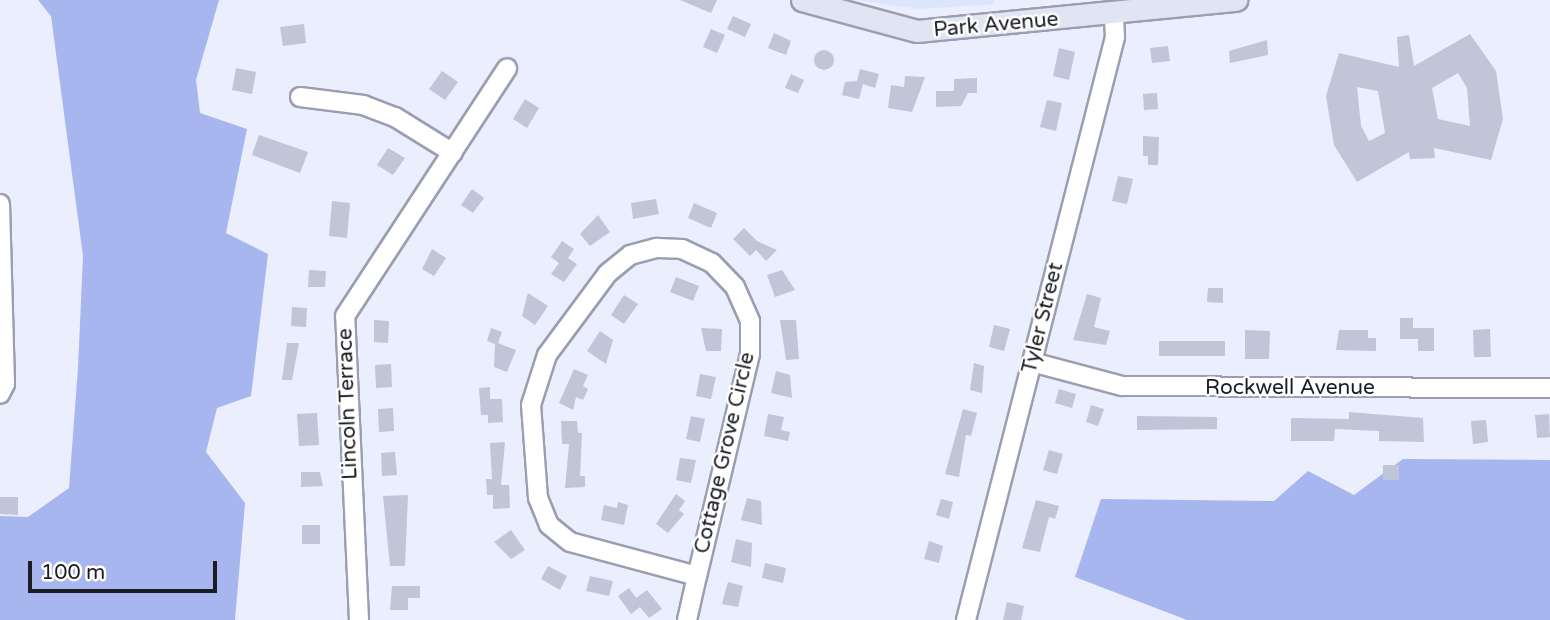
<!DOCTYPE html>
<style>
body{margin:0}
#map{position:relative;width:1550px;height:620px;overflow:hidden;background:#eaeefd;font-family:"Varela Round",sans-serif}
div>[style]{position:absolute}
.built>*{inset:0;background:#dde4fe}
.forest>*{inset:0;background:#a8b6ef}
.stream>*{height:3.5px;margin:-1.75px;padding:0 1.75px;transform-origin:1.75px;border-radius:1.75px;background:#a8b6ee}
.building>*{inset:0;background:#c0c5d7}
.round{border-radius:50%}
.roads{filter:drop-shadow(2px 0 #9a9eb0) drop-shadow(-2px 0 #9a9eb0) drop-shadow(0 2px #9a9eb0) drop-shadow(0 -2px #9a9eb0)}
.minor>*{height:18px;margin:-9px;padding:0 9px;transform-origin:9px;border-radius:9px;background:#fff}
.major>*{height:21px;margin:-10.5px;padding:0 10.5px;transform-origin:10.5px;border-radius:10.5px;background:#e0e4f3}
span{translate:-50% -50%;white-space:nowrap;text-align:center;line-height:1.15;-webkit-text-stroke:5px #fff;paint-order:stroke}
.street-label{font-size:21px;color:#1b1d23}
.scale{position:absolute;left:28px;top:561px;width:189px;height:32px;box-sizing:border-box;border:4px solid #1b1d23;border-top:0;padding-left:9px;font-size:21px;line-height:24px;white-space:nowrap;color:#1b1d23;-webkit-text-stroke:5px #fff;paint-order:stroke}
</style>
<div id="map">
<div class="built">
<i style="clip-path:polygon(857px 0,994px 0,994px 4px,919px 9px)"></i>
</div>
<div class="forest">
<i style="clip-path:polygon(38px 0,219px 0,196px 80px,200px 113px,247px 129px,226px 233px,268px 254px,251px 396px,217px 408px,206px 452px,245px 503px,235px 620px,0 620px,0 516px,28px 517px,69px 488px,78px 368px,83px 256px,51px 16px)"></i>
<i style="clip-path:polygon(1403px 459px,1550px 460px,1550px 620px,1187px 620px,1075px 577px,1101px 499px,1274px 501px,1308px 471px,1354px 495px)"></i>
</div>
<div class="stream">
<i style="left:94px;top:620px;width:37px;rotate:-109deg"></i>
<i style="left:82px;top:585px;width:14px;rotate:-54deg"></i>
<i style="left:90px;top:574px;width:22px;rotate:-10deg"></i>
<i style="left:112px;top:570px;width:39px;rotate:-60deg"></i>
<i style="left:132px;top:536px;width:24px;rotate:7deg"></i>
<i style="left:156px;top:539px;width:11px;rotate:-41deg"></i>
<i style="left:164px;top:532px;width:14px;rotate:-98deg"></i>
<i style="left:162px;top:518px;width:23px;rotate:-160deg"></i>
<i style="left:140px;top:510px;width:28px;rotate:-90deg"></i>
<i style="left:140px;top:482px;width:39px;rotate:-142deg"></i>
<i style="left:109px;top:458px;width:57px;rotate:-50.7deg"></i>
<i style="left:145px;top:414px;width:14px;rotate:-17deg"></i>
<i style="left:158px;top:410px;width:20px;rotate:63deg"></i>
<i style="left:167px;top:428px;width:26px;rotate:13deg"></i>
<i style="left:192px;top:434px;width:36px;rotate:-60deg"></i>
<i style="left:210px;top:403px;width:40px;rotate:-75.6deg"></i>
<i style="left:220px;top:364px;width:34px;rotate:-95deg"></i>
<i style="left:217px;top:330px;width:36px;rotate:-124deg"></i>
<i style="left:197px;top:300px;width:51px;rotate:-65.5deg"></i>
<i style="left:218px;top:254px;width:65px;rotate:-123.7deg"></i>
<i style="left:182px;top:200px;width:37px;rotate:-160deg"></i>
<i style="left:147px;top:187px;width:38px;rotate:-132deg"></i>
<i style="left:122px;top:159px;width:16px;rotate:-75deg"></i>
<i style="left:126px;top:144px;width:33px;rotate:-35deg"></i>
<i style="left:153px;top:125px;width:24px;rotate:-7deg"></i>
<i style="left:177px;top:122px;width:12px;rotate:-55deg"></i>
<i style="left:184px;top:112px;width:43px;rotate:-92.7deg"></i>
<i style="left:182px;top:69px;width:33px;rotate:-63deg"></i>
<i style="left:197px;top:40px;width:27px;rotate:-114deg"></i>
<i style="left:186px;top:15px;width:27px;rotate:-147deg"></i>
</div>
<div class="building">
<i style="clip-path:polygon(680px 0,717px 0,711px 13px)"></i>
<i style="clip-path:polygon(733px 16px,751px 24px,745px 37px,727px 29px)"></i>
<i style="clip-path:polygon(304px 24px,306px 43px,283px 46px,280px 27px)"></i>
<i style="clip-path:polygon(711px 29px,725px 35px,717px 53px,703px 47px)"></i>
<i style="clip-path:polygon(774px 33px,791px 41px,786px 55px,768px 48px)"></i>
<i style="clip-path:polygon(evenodd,1470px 34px,1496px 71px,1503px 119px,1491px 160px,1434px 148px,1435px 158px,1410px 159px,1409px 152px,1357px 182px,1334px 145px,1326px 96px,1339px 53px,1399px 67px,1397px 37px,1409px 35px,1414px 66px,1470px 34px,1458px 73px,1467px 88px,1470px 126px,1438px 119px,1432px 88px,1458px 73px,1470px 34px,1357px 87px,1378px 91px,1385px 133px,1369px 141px,1361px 126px,1357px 87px)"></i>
<i style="clip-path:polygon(1267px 40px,1268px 55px,1230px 63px,1229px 51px)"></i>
<i style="clip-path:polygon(1168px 46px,1170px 61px,1152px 63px,1150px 48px)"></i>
<i style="clip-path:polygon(1059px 48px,1075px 52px,1069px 80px,1053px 76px)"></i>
<i class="round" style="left:814px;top:50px;width:20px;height:20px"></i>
<i style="clip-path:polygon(236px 68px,256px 72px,252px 94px,232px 90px)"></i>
<i style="clip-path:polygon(860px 69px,879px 74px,875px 88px,863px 84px,859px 99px,842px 95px,845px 82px,857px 81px)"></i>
<i style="clip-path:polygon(442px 71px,458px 82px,445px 100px,429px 89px)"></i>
<i style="clip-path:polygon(791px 74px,804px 80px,798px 93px,785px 88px)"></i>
<i style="clip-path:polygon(905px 76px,925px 77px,912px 112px,888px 108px,891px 85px,904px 87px)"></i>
<i style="clip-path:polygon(977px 78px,977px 93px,968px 93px,961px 106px,936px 107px,936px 91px,954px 91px,954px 79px)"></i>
<i style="clip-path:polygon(1157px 93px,1158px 109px,1144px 110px,1143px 94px)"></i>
<i style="clip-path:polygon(525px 99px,539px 108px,527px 128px,513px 119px)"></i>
<i style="clip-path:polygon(1047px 100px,1062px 103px,1056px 131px,1040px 127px)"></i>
<i style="clip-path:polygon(259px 135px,308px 152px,300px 173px,252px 155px)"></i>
<i style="clip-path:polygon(1143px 136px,1159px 137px,1158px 165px,1148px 165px,1148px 156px,1143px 156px)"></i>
<i style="clip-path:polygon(388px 148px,405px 158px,393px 175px,377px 165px)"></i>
<i style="clip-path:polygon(1118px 176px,1133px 179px,1127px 204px,1112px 201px)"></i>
<i style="clip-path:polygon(472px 189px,484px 198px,473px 213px,461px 205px)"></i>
<i style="clip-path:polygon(656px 199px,659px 214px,633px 219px,631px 203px)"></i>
<i style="clip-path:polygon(332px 201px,350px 203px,347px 238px,329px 236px)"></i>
<i style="clip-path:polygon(694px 203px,717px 213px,711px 228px,688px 218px)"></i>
<i style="clip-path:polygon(598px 215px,610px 232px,590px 246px,580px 234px)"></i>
<i style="clip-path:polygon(744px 228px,757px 241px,777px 250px,766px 261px,756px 250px,750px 256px,733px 239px)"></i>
<i style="clip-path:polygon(562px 241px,574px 249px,568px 258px,577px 264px,564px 282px,551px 274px,559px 263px,551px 257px)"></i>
<i style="clip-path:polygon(432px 249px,446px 258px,434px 276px,422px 269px)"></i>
<i style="clip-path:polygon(309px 270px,326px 271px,325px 287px,308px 287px)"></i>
<i style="clip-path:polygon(782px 270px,795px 290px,775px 297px,767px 275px)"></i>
<i style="clip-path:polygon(676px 277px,699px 286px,693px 301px,670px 292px)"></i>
<i style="clip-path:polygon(1208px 288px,1223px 288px,1223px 303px,1207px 302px)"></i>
<i style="clip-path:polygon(528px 293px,548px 306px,535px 325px,522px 316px)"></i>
<i style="clip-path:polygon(1087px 294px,1101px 298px,1094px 327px,1110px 331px,1106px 345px,1073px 340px)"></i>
<i style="clip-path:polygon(624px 295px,638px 304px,624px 324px,611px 315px)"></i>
<i style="clip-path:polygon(292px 307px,307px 308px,306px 327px,291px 326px)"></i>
<i style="clip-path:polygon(1400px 318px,1413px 318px,1413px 328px,1434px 328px,1434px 351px,1418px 351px,1418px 339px,1400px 339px)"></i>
<i style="clip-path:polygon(374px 320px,389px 321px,388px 343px,374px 342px)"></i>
<i style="clip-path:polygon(780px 320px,796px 320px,799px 359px,786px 360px)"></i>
<i style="clip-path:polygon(994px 325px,1010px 329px,1004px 351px,989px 347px)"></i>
<i style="clip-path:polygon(491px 328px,502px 332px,498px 343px,516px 350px,507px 372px,494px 367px,495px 344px,487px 341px)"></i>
<i style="clip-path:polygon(701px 328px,722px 329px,721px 351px,706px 351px)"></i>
<i style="clip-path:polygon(1490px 329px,1491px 357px,1474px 357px,1473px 330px)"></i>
<i style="clip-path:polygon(1245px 330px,1270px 331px,1269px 359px,1245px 359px)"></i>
<i style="clip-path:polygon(1339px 330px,1368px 330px,1368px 338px,1376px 338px,1376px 351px,1336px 350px)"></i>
<i style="clip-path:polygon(600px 331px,613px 340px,606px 364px,587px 351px)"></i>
<i style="clip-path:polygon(1159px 341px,1225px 341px,1225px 356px,1159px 356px)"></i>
<i style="clip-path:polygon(287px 343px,299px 343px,292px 380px,282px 380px)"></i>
<i style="clip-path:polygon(974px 363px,984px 366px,982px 393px,970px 390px)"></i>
<i style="clip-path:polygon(391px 364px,392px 387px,376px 388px,375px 365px)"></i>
<i style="clip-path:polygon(574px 369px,588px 375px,583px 386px,588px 389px,583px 400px,576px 397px,573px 410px,559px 403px)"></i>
<i style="clip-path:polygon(776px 371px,790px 375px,792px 398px,771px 393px)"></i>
<i style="clip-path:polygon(700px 374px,716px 377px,711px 399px,696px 396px)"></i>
<i style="clip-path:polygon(490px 387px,490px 399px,502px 399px,503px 422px,488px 423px,488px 415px,481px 415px,479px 388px)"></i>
<i style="clip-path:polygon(1059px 389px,1076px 394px,1072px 408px,1055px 403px)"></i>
<i style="clip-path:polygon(1091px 405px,1104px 409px,1098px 426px,1086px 422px)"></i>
<i style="clip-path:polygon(393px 408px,394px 431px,379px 432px,378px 409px)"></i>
<i style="clip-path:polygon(963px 409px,977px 413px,971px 436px,966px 435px,959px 477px,945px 474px)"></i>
<i style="clip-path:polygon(1349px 412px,1423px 418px,1424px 442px,1379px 441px,1379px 431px,1335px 429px,1334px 441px,1291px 441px,1291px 418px,1349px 419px)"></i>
<i style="clip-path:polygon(317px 413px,319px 445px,299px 446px,297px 414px)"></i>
<i style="clip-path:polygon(768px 414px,784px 417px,781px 430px,790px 432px,788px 441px,764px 436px)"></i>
<i style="clip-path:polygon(1549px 414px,1550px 437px,1537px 438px,1535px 415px)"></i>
<i style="clip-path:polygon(691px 416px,705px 419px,700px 442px,686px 439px)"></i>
<i style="clip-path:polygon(1137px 416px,1217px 417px,1217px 429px,1137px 430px)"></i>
<i style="clip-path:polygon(1486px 420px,1488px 442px,1473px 444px,1471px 421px)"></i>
<i style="clip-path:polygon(561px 421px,577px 421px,578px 433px,582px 433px,580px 476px,585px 476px,585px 487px,565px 488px,569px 444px,562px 444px)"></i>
<i style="clip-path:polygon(505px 442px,501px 485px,509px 485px,510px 508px,493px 509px,493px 495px,487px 495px,486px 479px,492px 479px,490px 443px)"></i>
<i style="clip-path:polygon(1049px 450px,1063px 454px,1057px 474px,1043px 470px)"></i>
<i style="clip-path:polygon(395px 452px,397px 475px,382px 476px,381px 453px)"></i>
<i style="clip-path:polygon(680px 458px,696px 460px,691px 483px,676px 480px)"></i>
<i style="clip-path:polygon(1383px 465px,1399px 465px,1399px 480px,1383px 480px)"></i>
<i style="clip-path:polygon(301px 472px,320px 472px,323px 486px,301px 487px)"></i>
<i style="clip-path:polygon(676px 494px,685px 501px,679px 510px,684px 514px,668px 533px,656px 524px)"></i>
<i style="clip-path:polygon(408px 495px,405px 566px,390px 566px,383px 496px)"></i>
<i style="clip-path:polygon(0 497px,18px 497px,18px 515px,0 514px)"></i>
<i style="clip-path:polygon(747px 498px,761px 501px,762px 525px,741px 520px)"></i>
<i style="clip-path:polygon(941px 499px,953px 502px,949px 519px,936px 515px)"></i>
<i style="clip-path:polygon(1036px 500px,1059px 506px,1055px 519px,1049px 517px,1040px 552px,1022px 548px)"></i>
<i style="clip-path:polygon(618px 502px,628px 505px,624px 525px,601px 520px,604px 505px,617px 508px)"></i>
<i style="clip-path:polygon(302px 525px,320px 525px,320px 544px,302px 544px)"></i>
<i style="clip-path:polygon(511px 530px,525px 550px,511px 559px,494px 542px)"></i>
<i style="clip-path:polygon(736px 539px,752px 543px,751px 567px,731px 562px)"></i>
<i style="clip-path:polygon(929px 541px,943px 546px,939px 563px,924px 559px)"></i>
<i style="clip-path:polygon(765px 563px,786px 568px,783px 583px,762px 578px)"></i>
<i style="clip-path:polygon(548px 566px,567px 576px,560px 590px,541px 579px)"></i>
<i style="clip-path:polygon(590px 576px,613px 581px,609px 596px,586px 591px)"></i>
<i style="clip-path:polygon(728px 582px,743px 586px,738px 607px,722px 604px)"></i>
<i style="clip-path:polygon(392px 586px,420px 586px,420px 598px,408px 598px,408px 610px,390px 610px)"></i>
<i style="clip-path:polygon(629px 588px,636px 598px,647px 590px,662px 609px,649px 618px,640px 607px,631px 614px,618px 596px)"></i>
<i style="clip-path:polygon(1007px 602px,1024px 606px,1021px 620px,1003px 620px)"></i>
</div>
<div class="roads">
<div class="minor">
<i style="left:300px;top:97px;width:64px;rotate:7.2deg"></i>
<i style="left:363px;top:105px;width:34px;rotate:21deg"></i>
<i style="left:395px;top:117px;width:68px;rotate:31.8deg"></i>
<i style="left:0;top:204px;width:180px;rotate:88.4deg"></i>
<i style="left:5px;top:384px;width:11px;rotate:117deg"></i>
<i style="left:657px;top:248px;width:25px;rotate:2deg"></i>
<i style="left:682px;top:249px;width:33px;rotate:25deg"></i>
<i style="left:712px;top:263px;width:33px;rotate:46deg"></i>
<i style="left:735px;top:287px;width:37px;rotate:66deg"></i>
<i style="left:750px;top:321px;width:33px;rotate:90deg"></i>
<i style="left:750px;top:354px;width:228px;rotate:103.4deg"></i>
<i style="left:697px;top:576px;width:131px;rotate:-165deg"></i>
<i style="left:570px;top:542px;width:27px;rotate:-141deg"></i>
<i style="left:549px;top:525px;width:29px;rotate:-112deg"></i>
<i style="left:538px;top:498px;width:93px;rotate:-94.3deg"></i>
<i style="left:531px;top:405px;width:52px;rotate:-72.3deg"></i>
<i style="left:547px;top:355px;width:102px;rotate:-53.4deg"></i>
<i style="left:608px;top:273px;width:28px;rotate:-39deg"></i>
<i style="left:630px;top:255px;width:28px;rotate:-15deg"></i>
<i style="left:1032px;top:362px;width:93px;rotate:14.9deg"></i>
<i style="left:1122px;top:386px;width:428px;rotate:0.3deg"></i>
<i style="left:359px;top:620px;width:304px;rotate:-92.6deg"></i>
<i style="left:345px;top:316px;width:296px;rotate:-56.8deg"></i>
<i style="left:687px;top:620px;width:45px;rotate:-77.2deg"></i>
<i style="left:966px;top:620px;width:602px;rotate:-75.66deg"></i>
<i style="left:1115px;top:37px;width:22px;rotate:-93deg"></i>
</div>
<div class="major">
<i style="left:802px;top:0;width:119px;rotate:15.1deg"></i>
<i style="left:917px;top:31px;width:321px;rotate:-5.6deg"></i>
</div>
</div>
<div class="street-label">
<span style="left:996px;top:25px;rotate:-5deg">Park Avenue</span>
<span style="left:1043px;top:318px;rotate:-76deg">Tyler Street</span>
<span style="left:1290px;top:388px">Rockwell Avenue</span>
<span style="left:348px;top:404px;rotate:-92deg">Lincoln Terrace</span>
<span style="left:725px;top:453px;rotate:-77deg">Cottage Grove Circle</span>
</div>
<div class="scale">100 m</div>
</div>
